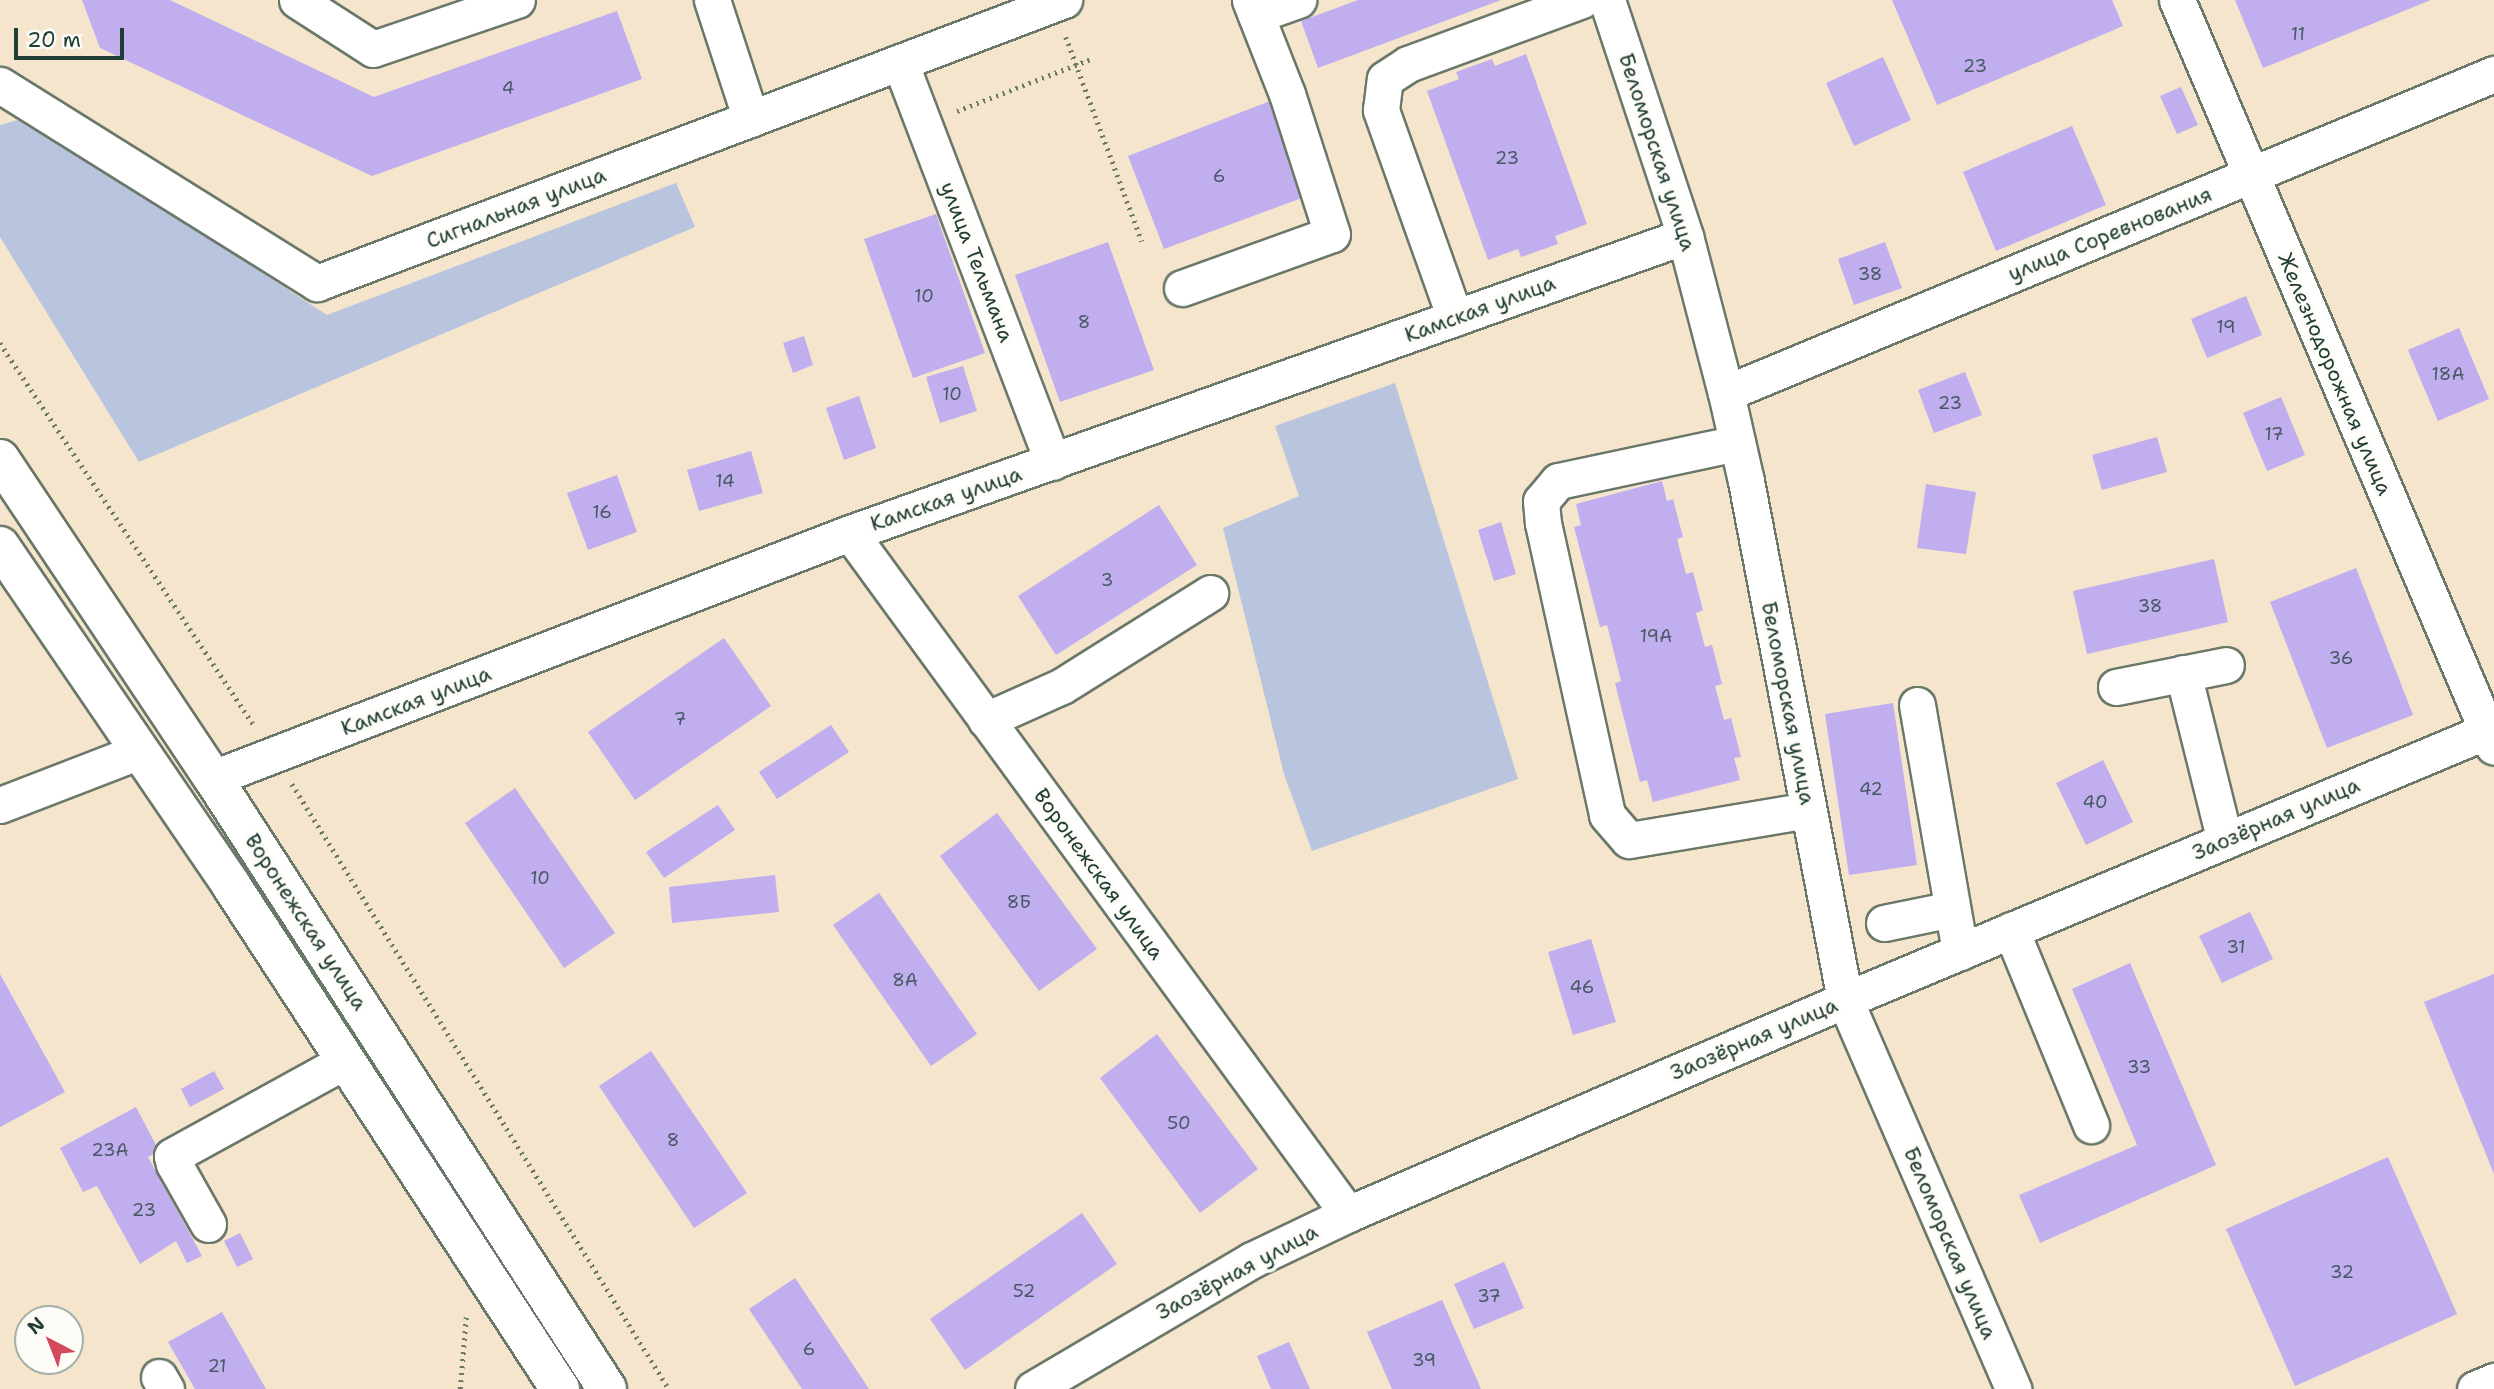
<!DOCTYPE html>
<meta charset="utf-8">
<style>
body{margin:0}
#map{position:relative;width:2494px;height:1389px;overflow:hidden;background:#f4e5cc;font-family:"Shantell Sans",sans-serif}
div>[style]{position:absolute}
.industrial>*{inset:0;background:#b9c4de}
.building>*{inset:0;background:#c0aeef}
.path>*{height:4.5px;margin-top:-2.25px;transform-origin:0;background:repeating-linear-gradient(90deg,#6a7869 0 2px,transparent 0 7px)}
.roads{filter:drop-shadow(2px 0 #6a7869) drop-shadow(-2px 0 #6a7869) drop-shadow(0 2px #6a7869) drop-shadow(0 -2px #6a7869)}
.minor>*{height:35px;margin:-17.5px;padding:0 17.5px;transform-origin:17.5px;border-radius:17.5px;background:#fff}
.major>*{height:38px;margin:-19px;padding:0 19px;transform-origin:19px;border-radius:19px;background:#fff}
span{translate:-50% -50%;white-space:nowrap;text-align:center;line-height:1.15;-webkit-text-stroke:7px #fdfcf7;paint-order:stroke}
.number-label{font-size:18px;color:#475963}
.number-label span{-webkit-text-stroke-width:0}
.street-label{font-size:21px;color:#1f3d34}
.north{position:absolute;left:14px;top:1305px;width:70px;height:70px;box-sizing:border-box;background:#fdfcf7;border:2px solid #a4b0a9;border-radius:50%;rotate:318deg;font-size:19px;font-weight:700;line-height:28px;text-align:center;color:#1f3d34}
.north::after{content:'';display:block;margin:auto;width:24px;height:32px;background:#d1495b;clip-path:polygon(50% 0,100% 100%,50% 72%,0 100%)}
.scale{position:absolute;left:14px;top:28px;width:110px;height:32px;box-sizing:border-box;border:4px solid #1f3d34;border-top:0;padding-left:9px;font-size:21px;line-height:24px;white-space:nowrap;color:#1f3d34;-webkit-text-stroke:5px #fdfcf7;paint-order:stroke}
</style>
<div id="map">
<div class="industrial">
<i style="clip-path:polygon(25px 118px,327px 315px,676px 183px,695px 227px,139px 462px,0 237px,0 125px)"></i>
<i style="clip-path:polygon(1395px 383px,1518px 779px,1312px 851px,1284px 774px,1223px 528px,1299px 496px,1275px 426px)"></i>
</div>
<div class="building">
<i style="clip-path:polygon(82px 0,170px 0,374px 97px,617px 11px,642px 79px,372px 176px,100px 48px)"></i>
<i style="clip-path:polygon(1358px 0,1501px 0,1318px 68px,1301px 21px)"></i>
<i style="clip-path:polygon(1892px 0,2112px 0,2123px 26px,1937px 105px)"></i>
<i style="clip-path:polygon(2235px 0,2431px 0,2263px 68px)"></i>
<i style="clip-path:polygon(1526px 54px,1587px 224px,1555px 236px,1558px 244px,1521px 257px,1518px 249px,1488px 260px,1427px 91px,1459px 79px,1456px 72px,1492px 59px,1495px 66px)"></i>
<i style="clip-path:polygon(1883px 57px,1911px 120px,1854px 146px,1826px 83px)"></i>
<i style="clip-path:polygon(2181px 87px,2198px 125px,2177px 134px,2160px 96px)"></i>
<i style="clip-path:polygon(1275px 99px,1310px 195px,1164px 249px,1128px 156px)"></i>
<i style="clip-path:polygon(2072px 126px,2106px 205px,1996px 251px,1963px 172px)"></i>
<i style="clip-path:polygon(936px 214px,985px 353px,913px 378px,864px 239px)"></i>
<i style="clip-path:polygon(1108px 242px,1154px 370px,1060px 402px,1015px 275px)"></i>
<i style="clip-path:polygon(1885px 242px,1902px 288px,1854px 305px,1838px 259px)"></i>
<i style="clip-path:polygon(2246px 296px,2262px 335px,2207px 358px,2191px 319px)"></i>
<i style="clip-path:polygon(2459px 328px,2489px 399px,2438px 421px,2408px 350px)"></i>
<i style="clip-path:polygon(804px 336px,813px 365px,793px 373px,783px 343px)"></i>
<i style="clip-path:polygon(963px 366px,977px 411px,940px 423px,926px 377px)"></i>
<i style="clip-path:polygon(1965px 372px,1982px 415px,1934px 433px,1918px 390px)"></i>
<i style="clip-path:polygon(859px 396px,876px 448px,844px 460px,826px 408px)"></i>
<i style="clip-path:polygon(2281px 397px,2305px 455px,2267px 471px,2243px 413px)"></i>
<i style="clip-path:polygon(2157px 437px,2167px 472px,2102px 490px,2092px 455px)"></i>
<i style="clip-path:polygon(751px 451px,763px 493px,699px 511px,687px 470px)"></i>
<i style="clip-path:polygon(617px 475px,637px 532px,588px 550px,567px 493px)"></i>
<i style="clip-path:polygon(1662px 481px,1667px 501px,1673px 499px,1683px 537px,1677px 539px,1686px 574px,1693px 572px,1703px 610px,1696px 613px,1705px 647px,1712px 645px,1722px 684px,1715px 686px,1724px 720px,1731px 718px,1741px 757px,1734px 758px,1740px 780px,1653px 802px,1647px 780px,1640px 782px,1615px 683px,1621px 681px,1607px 625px,1600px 627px,1574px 527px,1581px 525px,1576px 504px)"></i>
<i style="clip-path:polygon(1926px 484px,1976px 492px,1966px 554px,1917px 548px)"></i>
<i style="clip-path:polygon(1159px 505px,1197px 565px,1056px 655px,1018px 596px)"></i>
<i style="clip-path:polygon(1501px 522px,1516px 574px,1494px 581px,1478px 530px)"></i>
<i style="clip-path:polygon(2214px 559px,2228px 622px,2087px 654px,2073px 591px)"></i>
<i style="clip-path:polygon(2356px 568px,2413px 715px,2327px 748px,2270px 602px)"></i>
<i style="clip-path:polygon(724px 638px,771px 706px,635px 800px,588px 732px)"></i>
<i style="clip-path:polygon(1893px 703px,1917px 865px,1849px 875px,1825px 714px)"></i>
<i style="clip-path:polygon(831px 725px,849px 752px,777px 799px,759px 772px)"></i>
<i style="clip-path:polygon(2103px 760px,2133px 822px,2086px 845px,2056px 783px)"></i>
<i style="clip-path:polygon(515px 788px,615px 933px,564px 968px,465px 823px)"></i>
<i style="clip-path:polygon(718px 805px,735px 830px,664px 878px,646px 852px)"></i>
<i style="clip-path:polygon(997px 813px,1097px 949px,1039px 991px,940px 856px)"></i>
<i style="clip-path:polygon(775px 875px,779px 912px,672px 923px,669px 887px)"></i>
<i style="clip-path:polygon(879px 893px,977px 1034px,931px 1066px,833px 925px)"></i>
<i style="clip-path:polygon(2250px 912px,2273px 959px,2222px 983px,2199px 936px)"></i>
<i style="clip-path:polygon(1591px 939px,1616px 1022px,1573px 1035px,1548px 952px)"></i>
<i style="clip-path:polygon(2130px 963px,2216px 1165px,2040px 1243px,2019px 1195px,2137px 1145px,2072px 989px)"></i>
<i style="clip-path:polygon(0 974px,65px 1092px,0 1127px)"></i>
<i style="clip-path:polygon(2494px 974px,2494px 1174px,2424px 1002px)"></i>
<i style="clip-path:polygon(1157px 1034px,1258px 1169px,1200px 1213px,1100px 1078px)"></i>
<i style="clip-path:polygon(651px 1051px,747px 1193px,694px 1228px,599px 1086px)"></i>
<i style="clip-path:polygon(214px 1071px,224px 1089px,190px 1107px,181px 1089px)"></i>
<i style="clip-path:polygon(136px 1107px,159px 1151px,148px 1157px,202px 1256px,187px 1263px,176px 1241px,140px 1264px,97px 1186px,83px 1192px,60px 1148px)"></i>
<i style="clip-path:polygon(2388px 1157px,2457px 1314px,2295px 1386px,2226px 1229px)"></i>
<i style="clip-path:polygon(1082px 1213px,1117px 1264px,965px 1370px,930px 1319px)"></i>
<i style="clip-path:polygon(240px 1233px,253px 1259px,237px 1267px,224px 1241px)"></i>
<i style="clip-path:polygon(1504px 1262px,1524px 1308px,1474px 1329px,1454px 1284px)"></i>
<i style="clip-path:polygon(795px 1278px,869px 1389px,802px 1389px,749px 1309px)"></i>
<i style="clip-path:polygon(1442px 1300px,1481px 1389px,1392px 1389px,1367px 1332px)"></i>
<i style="clip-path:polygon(222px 1312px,266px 1389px,195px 1389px,168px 1342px)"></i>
<i style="clip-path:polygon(1289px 1342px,1310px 1389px,1271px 1389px,1257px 1356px)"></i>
</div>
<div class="path">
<i style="left:1066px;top:37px;width:218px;rotate:69.6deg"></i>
<i style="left:957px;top:111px;width:144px;rotate:-21.2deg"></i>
<i style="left:0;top:343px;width:457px;rotate:56.4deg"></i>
<i style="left:292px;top:784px;width:713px;rotate:58.07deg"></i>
<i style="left:460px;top:1389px;width:72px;rotate:-85.2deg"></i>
</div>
<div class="roads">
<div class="minor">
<i style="left:297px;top:0;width:90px;rotate:32.8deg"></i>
<i style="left:373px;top:49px;width:152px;rotate:-18.8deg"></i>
<i style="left:712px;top:0;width:125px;rotate:71.9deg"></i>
<i style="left:1607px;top:0;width:249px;rotate:71.7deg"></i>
<i style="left:1685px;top:236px;width:162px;rotate:75.4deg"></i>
<i style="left:1726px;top:393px;width:90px;rotate:77.2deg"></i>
<i style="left:1746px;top:481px;width:528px;rotate:79.2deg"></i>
<i style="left:1845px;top:1000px;width:424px;rotate:66.6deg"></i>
<i style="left:2177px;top:0;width:811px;rotate:67.01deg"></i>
<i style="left:1256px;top:15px;width:45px;rotate:-19.7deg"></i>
<i style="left:900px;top:62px;width:428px;rotate:69.1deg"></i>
<i style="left:0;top:85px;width:374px;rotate:32deg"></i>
<i style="left:317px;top:283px;width:799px;rotate:-20.75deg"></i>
<i style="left:1182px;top:288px;width:159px;rotate:-19.8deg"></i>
<i style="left:1332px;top:234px;width:147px;rotate:-107.8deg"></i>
<i style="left:1287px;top:94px;width:101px;rotate:-111.5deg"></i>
<i style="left:1455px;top:318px;width:221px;rotate:-109.6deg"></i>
<i style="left:1381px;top:110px;width:31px;rotate:-83deg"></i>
<i style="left:1385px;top:79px;width:27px;rotate:-33deg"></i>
<i style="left:1408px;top:64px;width:185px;rotate:-20.2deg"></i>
<i style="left:1726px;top:393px;width:832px;rotate:-22.56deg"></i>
<i style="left:1737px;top:443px;width:183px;rotate:168deg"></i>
<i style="left:1558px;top:481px;width:26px;rotate:130deg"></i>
<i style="left:1541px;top:501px;width:22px;rotate:85deg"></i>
<i style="left:1543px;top:523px;width:299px;rotate:77.6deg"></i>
<i style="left:1607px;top:815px;width:33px;rotate:49deg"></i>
<i style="left:1629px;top:840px;width:181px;rotate:-9.5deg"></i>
<i style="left:850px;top:533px;width:844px;rotate:53.82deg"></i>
<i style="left:2183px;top:673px;width:173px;rotate:76deg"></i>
<i style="left:2116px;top:687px;width:112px;rotate:-11.3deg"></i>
<i style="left:1917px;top:705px;width:251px;rotate:80.1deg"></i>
<i style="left:986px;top:720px;width:83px;rotate:-24.1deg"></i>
<i style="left:1062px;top:686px;width:175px;rotate:-32.1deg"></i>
<i style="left:213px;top:778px;width:682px;rotate:-21.04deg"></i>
<i style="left:850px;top:533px;width:886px;rotate:-19.58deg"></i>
<i style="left:0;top:805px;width:150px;rotate:-21.1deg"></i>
<i style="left:1884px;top:923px;width:69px;rotate:-11.6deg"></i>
<i style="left:2011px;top:930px;width:211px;rotate:67.7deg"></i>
<i style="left:208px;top:1224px;width:69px;rotate:-119.5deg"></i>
<i style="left:174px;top:1164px;width:8px;rotate:-104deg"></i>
<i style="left:172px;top:1156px;width:197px;rotate:-28.8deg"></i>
<i style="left:159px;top:1377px;width:14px;rotate:60deg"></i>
<i style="left:1033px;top:1389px;width:254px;rotate:-30.5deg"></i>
<i style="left:1252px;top:1260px;width:106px;rotate:-25.6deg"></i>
<i style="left:1348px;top:1214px;width:541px;rotate:-23.3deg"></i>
<i style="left:1845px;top:1000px;width:704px;rotate:-22.74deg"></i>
<i style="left:2475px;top:1389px;width:21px;rotate:-23deg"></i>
</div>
<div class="major">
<i style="left:0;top:459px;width:384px;rotate:56.3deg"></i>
<i style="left:213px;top:778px;width:727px;rotate:57.18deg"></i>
<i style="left:0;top:546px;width:410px;rotate:55.7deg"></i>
<i style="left:231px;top:885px;width:602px;rotate:56.86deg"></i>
</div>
</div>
<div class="number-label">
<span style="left:2298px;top:34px">11</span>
<span style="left:1975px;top:66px">23</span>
<span style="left:508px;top:88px">4</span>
<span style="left:1507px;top:158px">23</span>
<span style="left:1219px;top:176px">6</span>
<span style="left:1870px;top:274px">38</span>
<span style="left:924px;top:296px">10</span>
<span style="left:1084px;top:322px">8</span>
<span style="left:2226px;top:327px">19</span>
<span style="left:2448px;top:374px">18А</span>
<span style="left:952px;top:394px">10</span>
<span style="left:1950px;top:403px">23</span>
<span style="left:2274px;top:434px">17</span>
<span style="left:725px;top:481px">14</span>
<span style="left:602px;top:512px">16</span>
<span style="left:1107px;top:580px">3</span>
<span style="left:2150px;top:606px">38</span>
<span style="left:1656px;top:636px">19А</span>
<span style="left:2341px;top:658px">36</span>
<span style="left:680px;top:719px">7</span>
<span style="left:1871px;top:789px">42</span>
<span style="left:2095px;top:802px">40</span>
<span style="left:540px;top:878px">10</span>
<span style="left:1019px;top:902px">8Б</span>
<span style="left:2236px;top:947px">31</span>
<span style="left:905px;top:980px">8А</span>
<span style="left:1582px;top:987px">46</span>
<span style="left:2139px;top:1067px">33</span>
<span style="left:1179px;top:1123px">50</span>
<span style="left:673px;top:1140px">8</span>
<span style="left:110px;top:1150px">23А</span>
<span style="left:144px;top:1210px">23</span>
<span style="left:2342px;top:1272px">32</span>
<span style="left:1024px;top:1291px">52</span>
<span style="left:1489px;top:1296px">37</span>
<span style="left:809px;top:1349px">6</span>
<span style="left:1424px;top:1360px">39</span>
<span style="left:217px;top:1366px">21</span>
</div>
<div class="street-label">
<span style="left:1657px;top:152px;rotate:72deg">Беломорская улица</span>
<span style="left:516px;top:208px;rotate:-21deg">Сигнальная улица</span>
<span style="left:2110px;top:234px;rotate:-22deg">улица Соревнования</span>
<span style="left:977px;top:262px;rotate:69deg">улица Тельмана</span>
<span style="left:1480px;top:309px;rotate:-20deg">Камская улица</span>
<span style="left:2335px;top:374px;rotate:67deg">Железнодорожная улица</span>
<span style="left:946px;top:499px;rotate:-19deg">Камская улица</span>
<span style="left:416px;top:701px;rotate:-21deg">Камская улица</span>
<span style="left:1788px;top:703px;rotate:79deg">Беломорская улица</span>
<span style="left:2276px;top:819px;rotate:-23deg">Заозёрная улица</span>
<span style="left:1099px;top:874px;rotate:54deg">Воронежская улица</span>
<span style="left:306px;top:922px;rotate:57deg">Воронежская улица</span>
<span style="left:1754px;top:1039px;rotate:-23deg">Заозёрная улица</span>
<span style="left:1950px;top:1243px;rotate:67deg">Беломорская улица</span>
<span style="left:1237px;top:1272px;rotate:-28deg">Заозёрная улица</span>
</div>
<div class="north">N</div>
<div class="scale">20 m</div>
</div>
